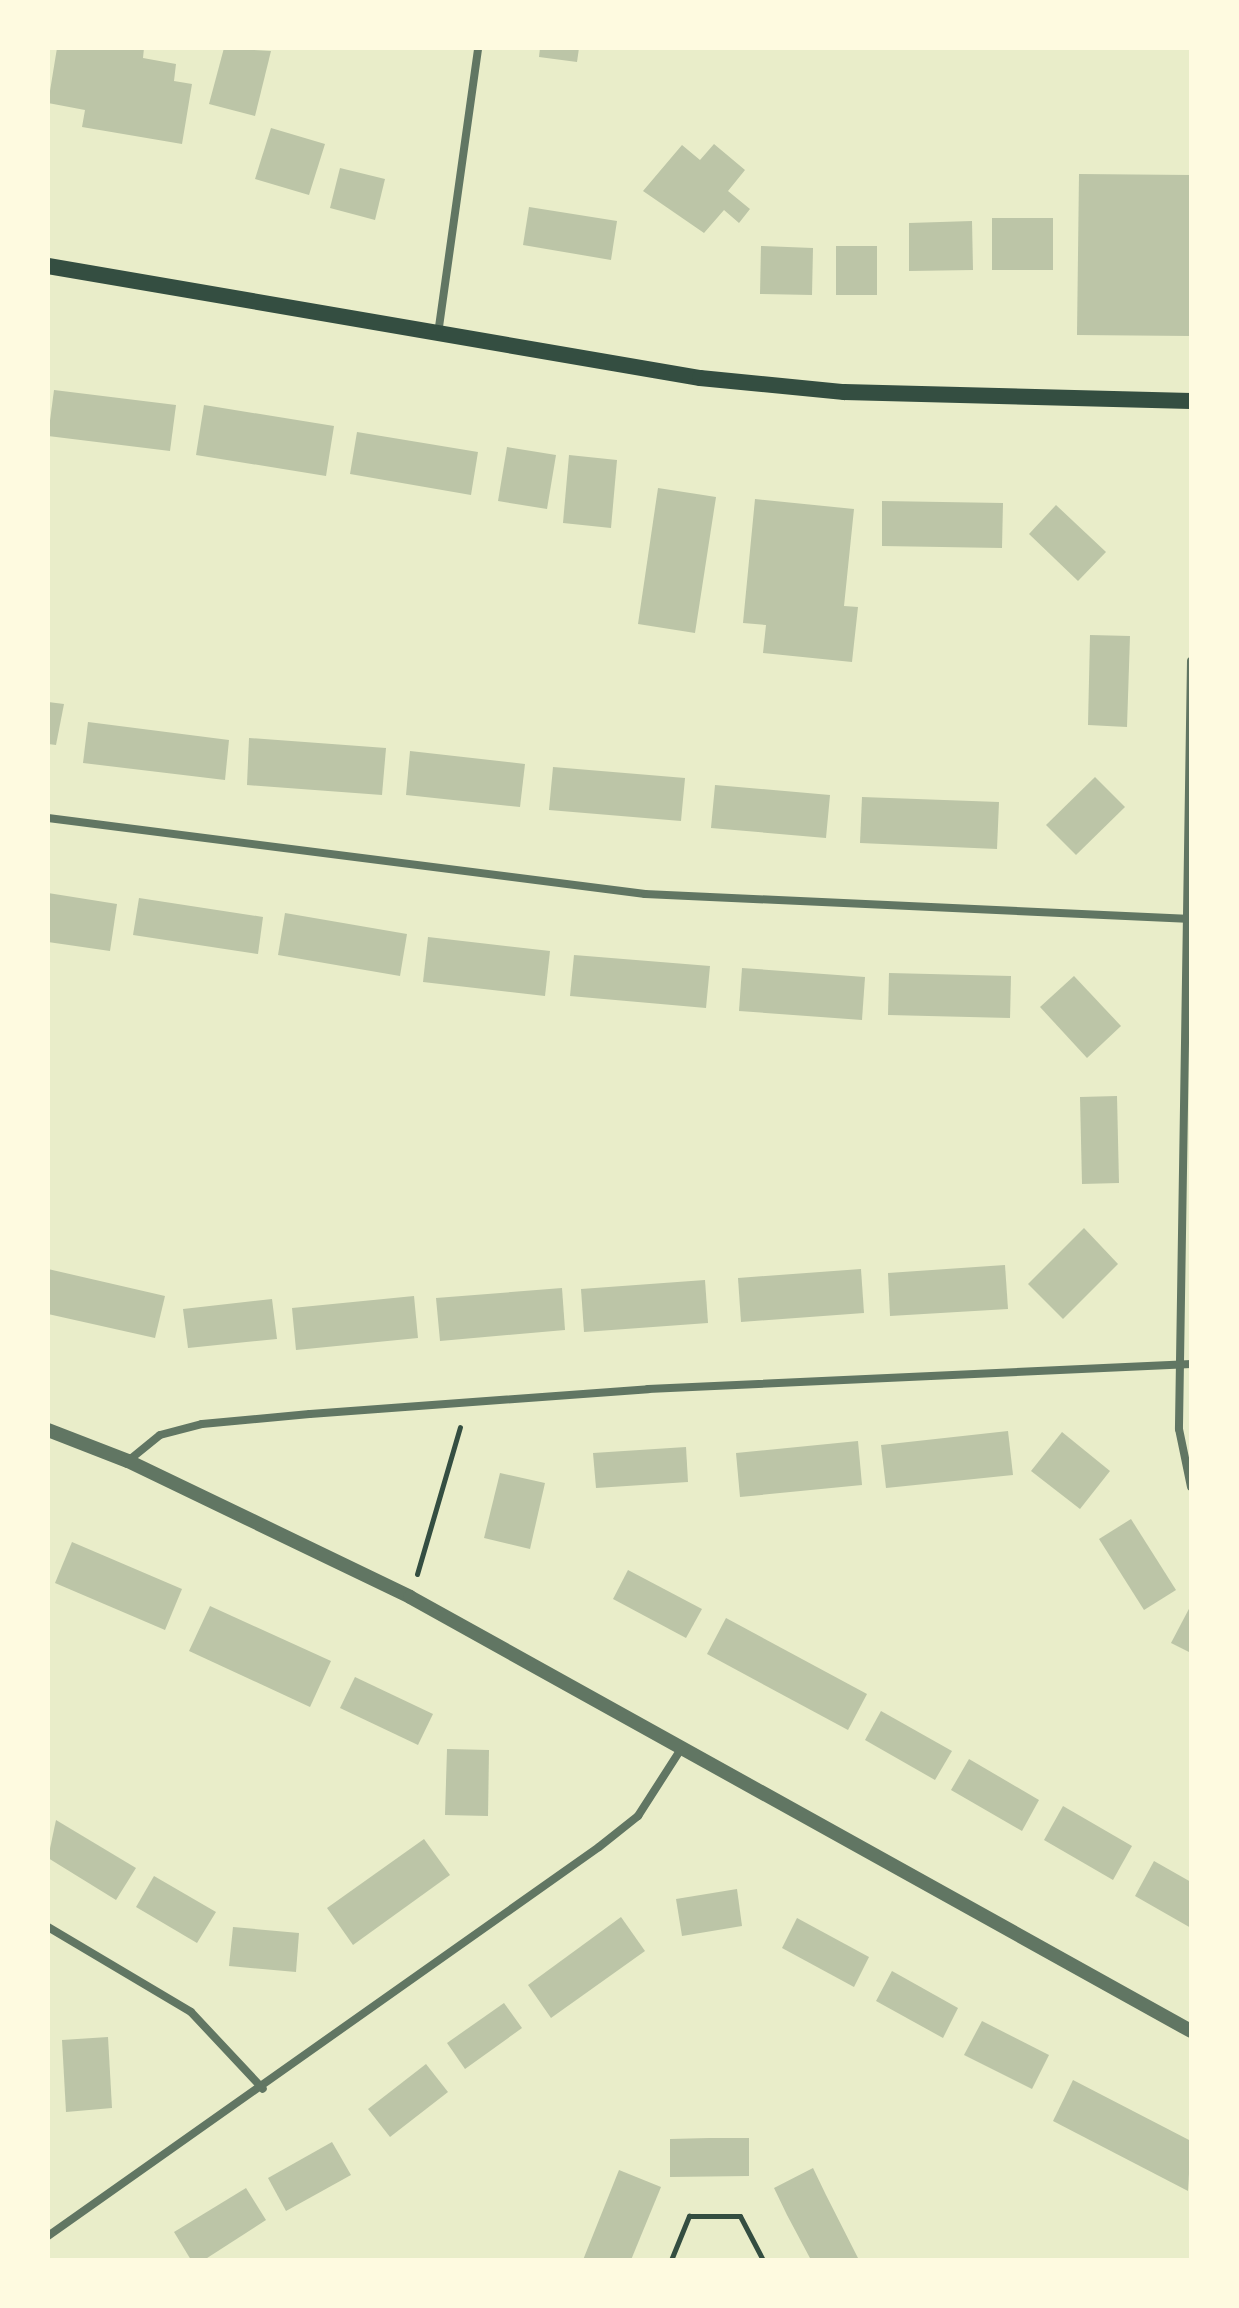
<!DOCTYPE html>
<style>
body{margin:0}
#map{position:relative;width:1239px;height:2308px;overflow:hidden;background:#e9edc9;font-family:Overpass,sans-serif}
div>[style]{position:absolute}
.building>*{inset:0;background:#bcc5a7}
.path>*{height:5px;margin:-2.5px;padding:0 2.5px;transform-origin:2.5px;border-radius:2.5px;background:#344e41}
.minor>*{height:8px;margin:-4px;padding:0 4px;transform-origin:4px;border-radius:4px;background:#617663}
.tertiary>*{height:14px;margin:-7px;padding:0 7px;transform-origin:7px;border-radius:7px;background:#617663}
.secondary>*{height:16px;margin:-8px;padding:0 8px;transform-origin:8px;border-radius:8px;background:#344e41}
span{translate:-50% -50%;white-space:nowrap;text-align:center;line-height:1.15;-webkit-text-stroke:7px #fefae0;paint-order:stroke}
.frame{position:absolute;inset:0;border:50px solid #fefae0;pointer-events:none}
</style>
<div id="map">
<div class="building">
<i style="clip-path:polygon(57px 48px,144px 48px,143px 58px,176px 64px,174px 81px,192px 84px,182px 144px,82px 127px,85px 110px,48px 103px)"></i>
<i style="clip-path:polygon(224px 48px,271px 51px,255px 116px,209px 104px)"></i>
<i style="clip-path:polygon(540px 48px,579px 48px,577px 62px,539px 57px)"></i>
<i style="clip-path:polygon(271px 128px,325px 144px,309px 195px,255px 179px)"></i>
<i style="clip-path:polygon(714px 144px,745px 170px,728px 191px,750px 209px,739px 223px,724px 210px,704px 233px,643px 191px,682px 145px,700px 160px)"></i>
<i style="clip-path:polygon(340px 168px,385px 179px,375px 220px,330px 208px)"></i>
<i style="clip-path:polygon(1079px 174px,1191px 175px,1191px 336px,1077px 335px)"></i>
<i style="clip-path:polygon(529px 207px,617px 221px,611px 260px,523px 245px)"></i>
<i style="clip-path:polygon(992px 218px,1053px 218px,1053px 270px,992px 270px)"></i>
<i style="clip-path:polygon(972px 221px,973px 270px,909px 271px,909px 223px)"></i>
<i style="clip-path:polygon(761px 246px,813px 248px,812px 295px,760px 294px)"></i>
<i style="clip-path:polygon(836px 246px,877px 246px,877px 295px,836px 295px)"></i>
<i style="clip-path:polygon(54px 390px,176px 405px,170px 451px,48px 436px)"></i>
<i style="clip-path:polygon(204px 405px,334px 426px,326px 476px,196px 455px)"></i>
<i style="clip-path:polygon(357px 432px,478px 452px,471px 495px,350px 474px)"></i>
<i style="clip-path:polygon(507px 447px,556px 455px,547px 509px,498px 501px)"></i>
<i style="clip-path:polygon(569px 455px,617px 460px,611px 528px,563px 523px)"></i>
<i style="clip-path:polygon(658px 488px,716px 497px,695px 633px,638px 624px)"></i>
<i style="clip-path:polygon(755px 499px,854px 509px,844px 606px,858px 607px,852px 662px,763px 653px,766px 625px,743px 623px)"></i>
<i style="clip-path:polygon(882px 501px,1003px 503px,1002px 548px,882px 546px)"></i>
<i style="clip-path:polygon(1056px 505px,1106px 552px,1078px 581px,1029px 534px)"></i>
<i style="clip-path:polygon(1090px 635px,1130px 636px,1127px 727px,1088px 725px)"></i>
<i style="clip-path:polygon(48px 702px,64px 704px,56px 745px,48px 744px)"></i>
<i style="clip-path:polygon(88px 722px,229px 740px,225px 780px,83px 763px)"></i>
<i style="clip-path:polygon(249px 738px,386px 748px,382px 795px,247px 785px)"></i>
<i style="clip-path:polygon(410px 751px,525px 764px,520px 807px,406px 795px)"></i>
<i style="clip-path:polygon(553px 767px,685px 778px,681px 821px,549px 810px)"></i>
<i style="clip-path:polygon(1095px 777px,1125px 807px,1076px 855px,1046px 825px)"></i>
<i style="clip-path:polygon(715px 785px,830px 795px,826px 838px,711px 828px)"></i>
<i style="clip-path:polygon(862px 797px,999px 802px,997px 849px,860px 843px)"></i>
<i style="clip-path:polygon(48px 893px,117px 904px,110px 951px,48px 942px)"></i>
<i style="clip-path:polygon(139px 898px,263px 917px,258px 954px,133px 935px)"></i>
<i style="clip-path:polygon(285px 913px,407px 934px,400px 976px,278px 955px)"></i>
<i style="clip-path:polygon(428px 937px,550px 951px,545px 996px,423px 982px)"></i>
<i style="clip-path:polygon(574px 955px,710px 966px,706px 1008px,570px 996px)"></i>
<i style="clip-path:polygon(742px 968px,865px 977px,862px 1020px,739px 1011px)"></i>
<i style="clip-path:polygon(889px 973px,1011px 976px,1010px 1018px,888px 1015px)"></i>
<i style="clip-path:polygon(1074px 976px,1121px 1026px,1087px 1058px,1040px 1007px)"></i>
<i style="clip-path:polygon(1117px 1096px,1119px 1183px,1082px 1184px,1080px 1097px)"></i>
<i style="clip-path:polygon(1084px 1228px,1118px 1264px,1063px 1319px,1028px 1284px)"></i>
<i style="clip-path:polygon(1005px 1265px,1008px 1309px,890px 1316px,888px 1273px)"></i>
<i style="clip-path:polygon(48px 1269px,165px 1296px,155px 1338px,48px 1314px)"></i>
<i style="clip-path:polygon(861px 1269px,864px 1313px,741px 1322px,738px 1278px)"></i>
<i style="clip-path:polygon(705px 1280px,708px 1323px,584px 1332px,581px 1289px)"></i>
<i style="clip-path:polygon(562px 1288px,565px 1330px,440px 1341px,436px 1298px)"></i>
<i style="clip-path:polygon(414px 1296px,418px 1338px,296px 1350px,292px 1308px)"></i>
<i style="clip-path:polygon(272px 1299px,277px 1339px,188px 1348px,183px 1309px)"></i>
<i style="clip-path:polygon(1008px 1431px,1013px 1475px,886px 1488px,881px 1445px)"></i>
<i style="clip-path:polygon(1062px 1432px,1110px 1471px,1080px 1509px,1031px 1471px)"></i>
<i style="clip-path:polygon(858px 1441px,862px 1485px,740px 1497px,736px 1453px)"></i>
<i style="clip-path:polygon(686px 1447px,688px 1482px,596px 1488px,593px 1453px)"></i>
<i style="clip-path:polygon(500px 1473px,545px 1483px,530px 1549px,484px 1538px)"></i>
<i style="clip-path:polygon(1131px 1519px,1176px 1590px,1144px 1610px,1099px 1539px)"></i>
<i style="clip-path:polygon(72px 1542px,182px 1589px,165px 1630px,55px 1583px)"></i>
<i style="clip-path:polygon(628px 1570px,702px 1609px,686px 1638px,613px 1599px)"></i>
<i style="clip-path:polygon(1191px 1605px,1191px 1653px,1171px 1643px)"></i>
<i style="clip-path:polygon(210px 1606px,331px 1661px,310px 1707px,189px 1651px)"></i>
<i style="clip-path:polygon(726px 1618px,867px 1694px,848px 1730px,707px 1654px)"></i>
<i style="clip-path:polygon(355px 1677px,433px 1714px,418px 1745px,340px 1708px)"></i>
<i style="clip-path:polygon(881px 1711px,952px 1751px,935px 1780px,865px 1740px)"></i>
<i style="clip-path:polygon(447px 1749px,489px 1750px,488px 1816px,445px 1815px)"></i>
<i style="clip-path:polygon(969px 1759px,1039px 1800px,1022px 1831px,951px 1790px)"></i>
<i style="clip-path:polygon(1063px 1806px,1132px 1846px,1113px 1880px,1044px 1840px)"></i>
<i style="clip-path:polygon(56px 1820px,136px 1868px,116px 1900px,48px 1858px)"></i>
<i style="clip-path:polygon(424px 1839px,450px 1875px,353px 1945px,327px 1908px)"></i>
<i style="clip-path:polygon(1154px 1861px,1191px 1882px,1191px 1928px,1135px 1896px)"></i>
<i style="clip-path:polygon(154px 1876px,216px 1912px,197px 1943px,136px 1907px)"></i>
<i style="clip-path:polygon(737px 1889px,742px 1926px,682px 1936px,676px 1899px)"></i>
<i style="clip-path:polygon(621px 1917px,645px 1951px,551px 2018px,528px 1985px)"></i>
<i style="clip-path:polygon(797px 1918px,869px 1957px,854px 1987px,782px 1948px)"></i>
<i style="clip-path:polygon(233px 1927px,299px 1933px,296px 1972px,229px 1966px)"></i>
<i style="clip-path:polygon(892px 1971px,958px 2008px,943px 2038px,876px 2001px)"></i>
<i style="clip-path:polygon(504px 2003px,522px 2028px,465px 2069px,447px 2043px)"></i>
<i style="clip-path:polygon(982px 2021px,1049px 2055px,1032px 2089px,964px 2055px)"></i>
<i style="clip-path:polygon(108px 2037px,112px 2108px,66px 2112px,62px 2040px)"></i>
<i style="clip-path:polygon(426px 2064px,448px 2092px,390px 2137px,368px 2109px)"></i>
<i style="clip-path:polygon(1073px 2080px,1191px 2141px,1188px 2191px,1053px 2121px)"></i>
<i style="clip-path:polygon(709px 2138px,749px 2138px,749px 2176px,670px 2177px,670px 2139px)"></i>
<i style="clip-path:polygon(332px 2142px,351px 2175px,286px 2211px,268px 2178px)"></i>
<i style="clip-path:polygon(813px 2168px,826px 2195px,859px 2260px,811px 2260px,787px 2215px,774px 2188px)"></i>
<i style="clip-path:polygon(619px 2170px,661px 2187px,631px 2260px,583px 2260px)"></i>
<i style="clip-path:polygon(246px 2188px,266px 2220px,204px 2260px,191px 2260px,174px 2232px)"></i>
</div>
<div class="path">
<i style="left:417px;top:1574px;width:153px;rotate:-73.7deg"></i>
<i style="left:671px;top:2260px;width:48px;rotate:-67.8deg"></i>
<i style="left:689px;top:2216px;width:51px"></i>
<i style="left:740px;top:2216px;width:50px;rotate:62.4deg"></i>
</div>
<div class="minor">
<i style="left:438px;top:334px;width:289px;rotate:-82deg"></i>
<i style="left:1191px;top:661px;width:768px;rotate:90.9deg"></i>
<i style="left:1179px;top:1429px;width:59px;rotate:78.3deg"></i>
<i style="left:48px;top:818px;width:602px;rotate:7.25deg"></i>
<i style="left:645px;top:894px;width:547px;rotate:2.62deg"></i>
<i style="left:128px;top:1461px;width:41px;rotate:-39.1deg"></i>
<i style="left:160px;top:1435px;width:43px;rotate:-14.7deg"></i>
<i style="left:202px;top:1424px;width:108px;rotate:-5.3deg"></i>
<i style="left:310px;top:1414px;width:339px;rotate:-4.2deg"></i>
<i style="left:648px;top:1389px;width:544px;rotate:-2.64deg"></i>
<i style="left:48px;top:1927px;width:166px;rotate:30.7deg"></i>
<i style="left:191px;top:2012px;width:105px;rotate:46.9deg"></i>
<i style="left:48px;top:2236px;width:674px;rotate:-35.22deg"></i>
<i style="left:599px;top:1847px;width:50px;rotate:-38.5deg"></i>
<i style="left:638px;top:1816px;width:83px;rotate:-57.3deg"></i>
</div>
<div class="tertiary">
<i style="left:48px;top:1430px;width:86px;rotate:21.2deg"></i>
<i style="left:128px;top:1461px;width:313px;rotate:25.7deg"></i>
<i style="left:410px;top:1597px;width:893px;rotate:29.06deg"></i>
</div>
<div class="secondary">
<i style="left:48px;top:266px;width:662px;rotate:9.75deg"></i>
<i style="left:700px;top:378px;width:145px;rotate:5.6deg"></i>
<i style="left:844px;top:392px;width:347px;rotate:1.5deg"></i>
</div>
<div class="frame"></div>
</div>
